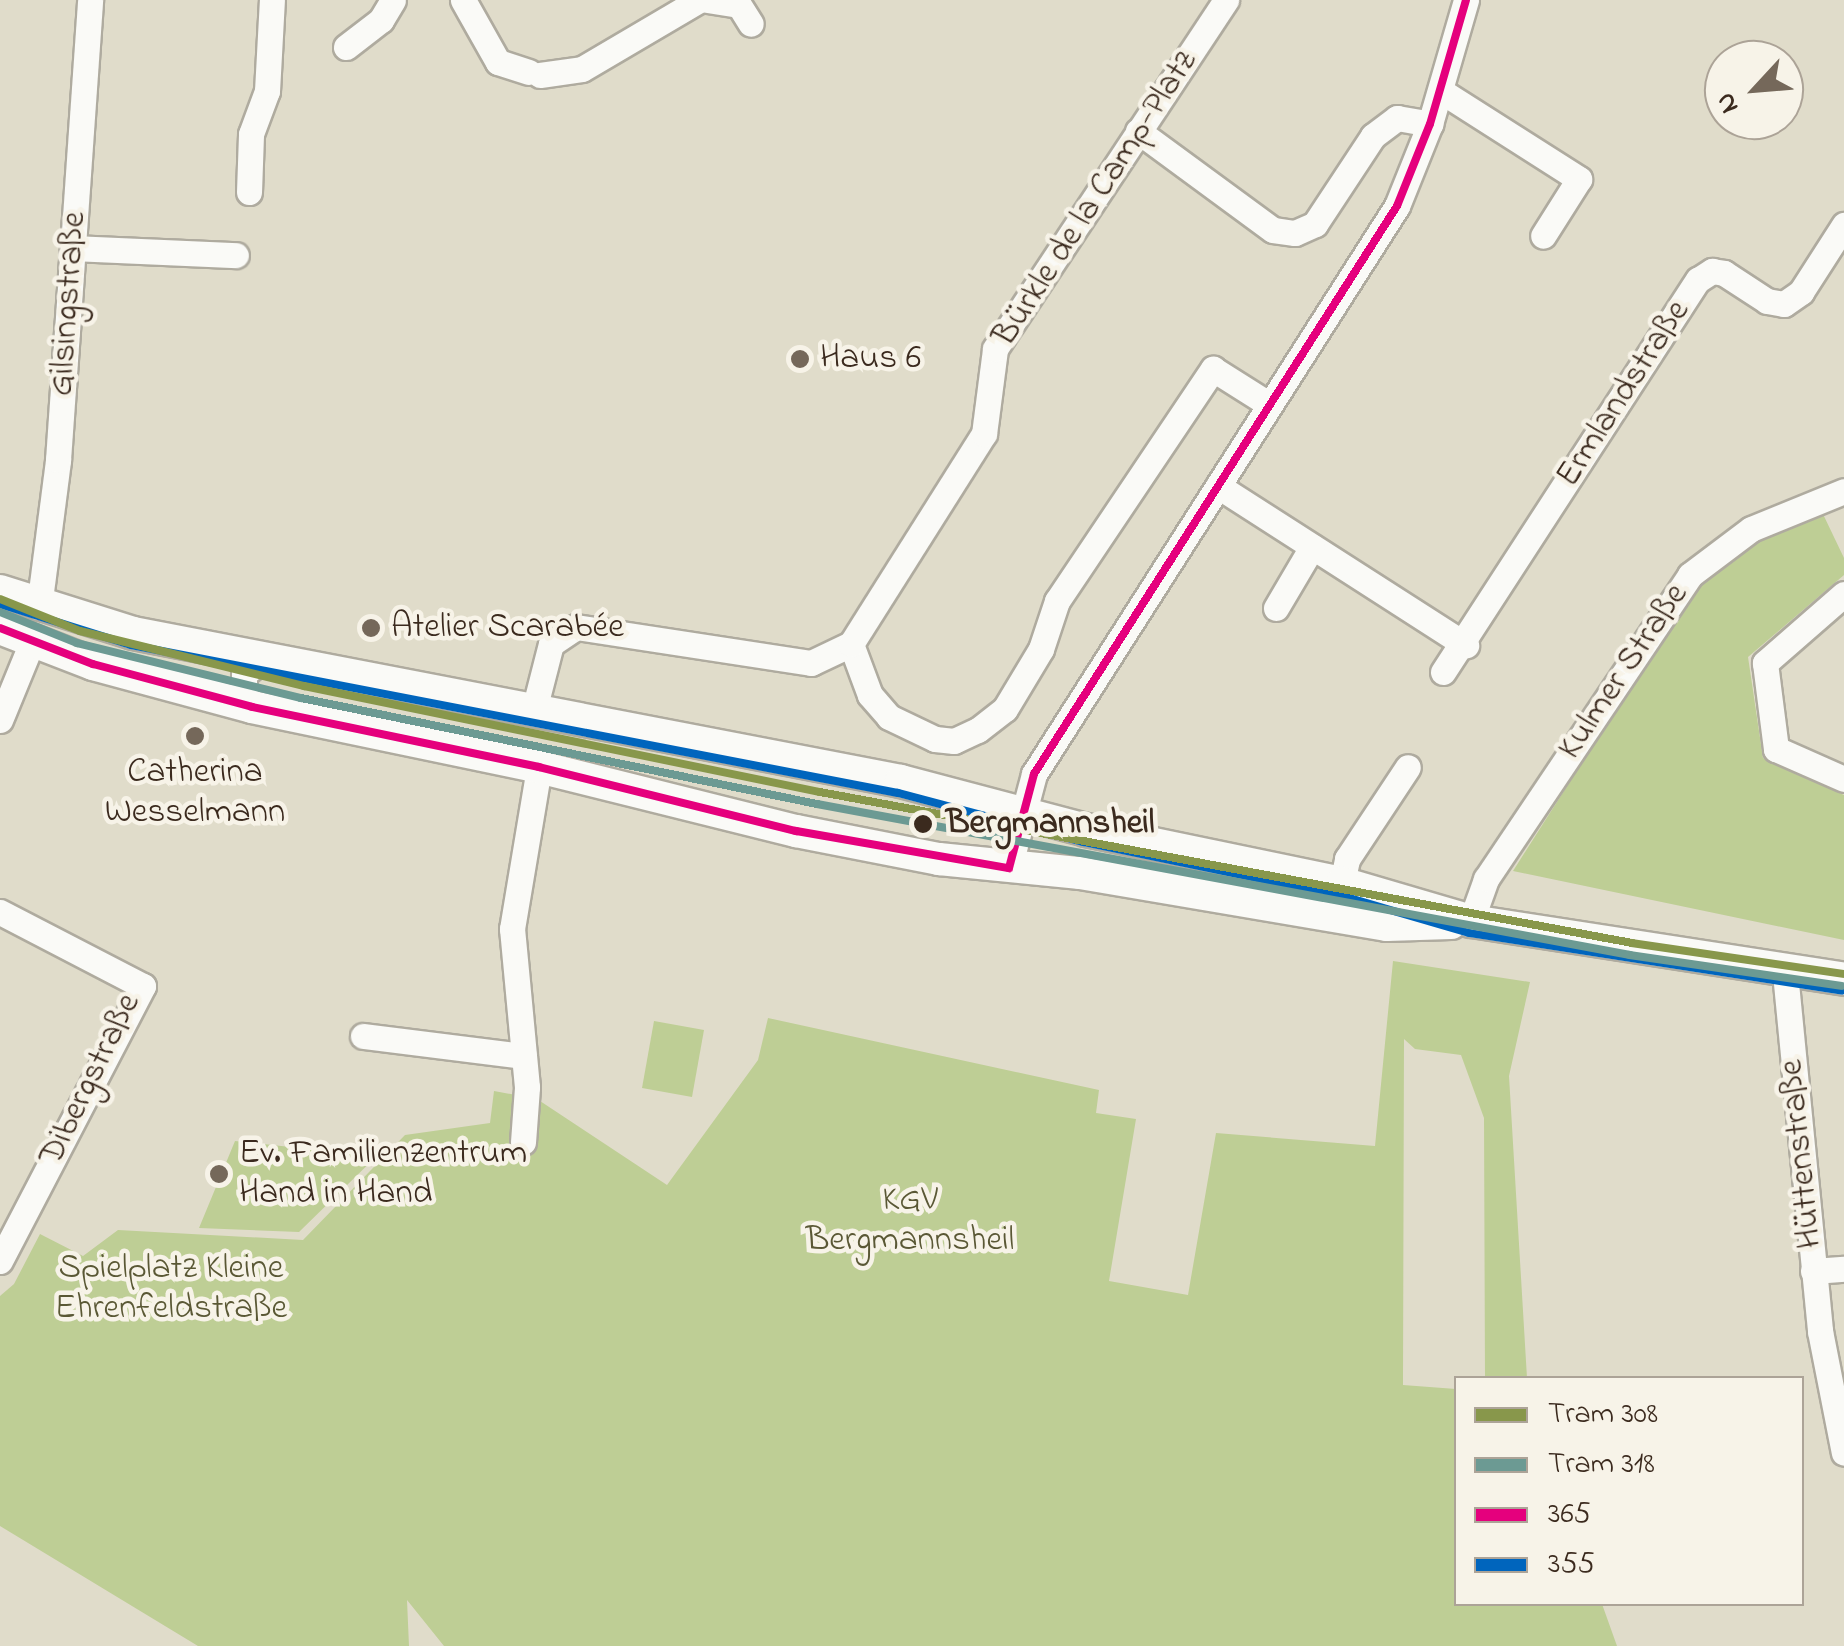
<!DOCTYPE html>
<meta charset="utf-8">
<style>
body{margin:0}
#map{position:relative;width:1844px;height:1646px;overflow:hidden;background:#e0dcca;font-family:"Indie Flower",sans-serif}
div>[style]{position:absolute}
.green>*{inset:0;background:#bece95}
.roads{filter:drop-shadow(2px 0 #afab9f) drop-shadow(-2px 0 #afab9f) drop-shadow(0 2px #afab9f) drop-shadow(0 -2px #afab9f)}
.minor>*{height:25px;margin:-12.5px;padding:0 12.5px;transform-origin:12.5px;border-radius:12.5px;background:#fafaf7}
.major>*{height:32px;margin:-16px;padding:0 16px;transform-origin:16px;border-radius:16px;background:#fafaf7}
.bus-1>*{height:8px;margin:-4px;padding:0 4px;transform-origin:4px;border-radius:4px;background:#e5007d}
.bus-2>*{height:8px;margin:-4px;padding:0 4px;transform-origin:4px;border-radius:4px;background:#0065bd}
.tram-1>*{height:8px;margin:-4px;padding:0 4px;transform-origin:4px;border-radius:4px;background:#88974b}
.tram-2>*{height:8px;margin:-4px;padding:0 4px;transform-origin:4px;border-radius:4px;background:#6c9a93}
.dots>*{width:28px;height:28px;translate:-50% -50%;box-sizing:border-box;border:5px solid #f7f3e8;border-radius:50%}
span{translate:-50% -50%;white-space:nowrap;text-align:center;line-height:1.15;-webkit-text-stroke:9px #f7f3e8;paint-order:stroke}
.street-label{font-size:35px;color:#3b2a1e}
.poi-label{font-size:35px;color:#3b2a1e}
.left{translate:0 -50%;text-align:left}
.stop-label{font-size:35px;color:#3b2a1e;font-weight:700}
.park-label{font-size:35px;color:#5a5835}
.legend{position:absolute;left:1454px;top:1376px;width:350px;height:230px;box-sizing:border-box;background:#f7f3e8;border:2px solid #aca397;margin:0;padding:12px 18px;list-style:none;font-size:30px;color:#3b2a1e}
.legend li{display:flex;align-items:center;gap:20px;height:50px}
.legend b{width:50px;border:2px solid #aca397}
.north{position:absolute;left:1704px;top:40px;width:100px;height:100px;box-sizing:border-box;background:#f7f3e8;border:2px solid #aca397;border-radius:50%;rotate:244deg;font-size:28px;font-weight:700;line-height:40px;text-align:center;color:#3b2a1e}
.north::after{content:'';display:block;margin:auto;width:35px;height:45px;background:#75685a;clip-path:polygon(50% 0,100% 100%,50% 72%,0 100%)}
</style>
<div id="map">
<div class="green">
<i style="clip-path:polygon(1822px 512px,1844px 558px,1844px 575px,1748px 657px,1763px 758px,1844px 795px,1844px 940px,1513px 871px,1695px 585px,1757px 540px)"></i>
<i style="clip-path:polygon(1393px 961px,1530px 982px,1509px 1076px,1527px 1378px,1485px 1378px,1484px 1118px,1461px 1055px,1415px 1049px,1404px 1039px,1403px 1385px,1456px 1389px,1456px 1604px,1602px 1604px,1617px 1646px,444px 1646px,407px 1600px,409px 1646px,198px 1646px,0 1526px,0 1296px,14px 1284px,40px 1234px,83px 1256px,118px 1230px,303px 1240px,405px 1135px,490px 1123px,494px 1091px,537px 1099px,667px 1185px,758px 1060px,768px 1018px,1099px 1090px,1096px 1113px,1136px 1119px,1109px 1281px,1188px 1295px,1216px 1133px,1375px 1146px)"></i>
<i style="clip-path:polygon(654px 1021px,704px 1030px,692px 1097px,642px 1088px)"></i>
<i style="clip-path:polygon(235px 1141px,345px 1153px,388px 1145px,299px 1232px,199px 1228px)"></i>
</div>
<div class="roads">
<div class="minor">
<i style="left:463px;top:0;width:71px;rotate:60.6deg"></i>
<i style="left:498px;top:62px;width:32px;rotate:18deg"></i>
<i style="left:707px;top:0;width:32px;rotate:9deg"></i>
<i style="left:739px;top:5px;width:22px;rotate:58deg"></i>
<i style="left:346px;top:47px;width:44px;rotate:-37.6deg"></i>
<i style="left:381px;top:20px;width:23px;rotate:-59deg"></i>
<i style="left:540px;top:75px;width:42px;rotate:-8.1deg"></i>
<i style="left:582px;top:69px;width:136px;rotate:-30.5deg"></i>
<i style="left:1441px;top:91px;width:164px;rotate:32.5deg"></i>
<i style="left:1579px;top:179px;width:67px;rotate:122.3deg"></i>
<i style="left:1138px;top:131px;width:167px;rotate:36.3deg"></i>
<i style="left:1273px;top:230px;width:22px;rotate:8deg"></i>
<i style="left:1295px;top:233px;width:22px;rotate:-24deg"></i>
<i style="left:1315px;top:224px;width:105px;rotate:-56.6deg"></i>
<i style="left:1373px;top:136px;width:30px;rotate:-37deg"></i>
<i style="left:1397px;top:118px;width:34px;rotate:10deg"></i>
<i style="left:249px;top:192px;width:58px;rotate:-88deg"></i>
<i style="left:251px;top:134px;width:46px;rotate:-69.6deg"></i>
<i style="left:267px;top:91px;width:91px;rotate:-86.9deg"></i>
<i style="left:73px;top:248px;width:163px;rotate:2.5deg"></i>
<i style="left:1218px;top:486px;width:295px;rotate:32.7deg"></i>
<i style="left:1844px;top:594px;width:105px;rotate:138.9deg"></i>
<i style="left:1765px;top:663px;width:87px;rotate:82.7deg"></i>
<i style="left:1776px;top:749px;width:74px;rotate:23.8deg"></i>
<i style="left:39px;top:607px;width:148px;rotate:-82.6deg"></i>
<i style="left:58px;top:460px;width:461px;rotate:-86deg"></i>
<i style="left:1276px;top:608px;width:71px;rotate:-59.5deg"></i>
<i style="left:851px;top:644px;width:54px;rotate:69.6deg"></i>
<i style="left:870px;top:695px;width:29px;rotate:49deg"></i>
<i style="left:889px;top:717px;width:51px;rotate:25.6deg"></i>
<i style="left:935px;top:739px;width:19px;rotate:6deg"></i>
<i style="left:954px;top:741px;width:26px;rotate:-25deg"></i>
<i style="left:978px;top:730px;width:34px;rotate:-38deg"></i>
<i style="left:1005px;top:709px;width:70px;rotate:-59deg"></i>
<i style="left:1041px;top:649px;width:51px;rotate:-71.6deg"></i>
<i style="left:1057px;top:601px;width:280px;rotate:-56.1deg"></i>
<i style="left:1213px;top:369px;width:67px;rotate:32.3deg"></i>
<i style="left:1443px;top:672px;width:468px;rotate:-57deg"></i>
<i style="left:1698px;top:280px;width:17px;rotate:-33deg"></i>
<i style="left:1712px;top:271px;width:12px;rotate:9deg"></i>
<i style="left:1724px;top:273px;width:51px;rotate:33.1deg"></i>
<i style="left:1767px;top:301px;width:17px;rotate:10deg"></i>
<i style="left:1784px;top:304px;width:21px;rotate:-35deg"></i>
<i style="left:1801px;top:292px;width:80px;rotate:-57.3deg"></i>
<i style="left:252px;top:707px;width:16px;rotate:-120deg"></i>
<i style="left:244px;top:693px;width:19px;rotate:-90deg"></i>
<i style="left:244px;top:674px;width:28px;rotate:-38deg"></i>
<i style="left:534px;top:710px;width:68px;rotate:-75.6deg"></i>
<i style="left:551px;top:644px;width:30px;rotate:-34deg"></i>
<i style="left:576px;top:627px;width:238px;rotate:8.7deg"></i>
<i style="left:811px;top:663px;width:44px;rotate:-25.4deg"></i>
<i style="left:851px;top:644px;width:249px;rotate:-57.7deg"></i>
<i style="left:984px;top:434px;width:86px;rotate:-82.6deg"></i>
<i style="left:995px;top:349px;width:419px;rotate:-56.5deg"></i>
<i style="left:0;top:720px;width:84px;rotate:-67.7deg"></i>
<i style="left:1009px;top:868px;width:97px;rotate:-75.1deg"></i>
<i style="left:1034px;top:774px;width:674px;rotate:-57.42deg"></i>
<i style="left:1397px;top:206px;width:88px;rotate:-68.1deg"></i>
<i style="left:1430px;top:124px;width:129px;rotate:-73.8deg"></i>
<i style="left:1342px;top:883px;width:25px;rotate:-78deg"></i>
<i style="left:1347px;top:859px;width:110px;rotate:-56.5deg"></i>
<i style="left:0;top:912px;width:161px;rotate:27.4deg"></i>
<i style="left:143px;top:986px;width:310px;rotate:117.5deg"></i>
<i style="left:1471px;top:921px;width:45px;rotate:-70.3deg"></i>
<i style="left:1486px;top:879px;width:366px;rotate:-56.1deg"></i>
<i style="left:1690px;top:575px;width:76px;rotate:-37deg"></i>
<i style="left:1751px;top:529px;width:100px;rotate:-22.2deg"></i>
<i style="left:1785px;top:973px;width:360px;rotate:84.4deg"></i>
<i style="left:1820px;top:1331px;width:124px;rotate:78.9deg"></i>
<i style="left:363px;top:1036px;width:162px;rotate:7.1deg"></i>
<i style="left:523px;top:1142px;width:55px;rotate:-85.8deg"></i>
<i style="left:527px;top:1087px;width:159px;rotate:-95.4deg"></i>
<i style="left:512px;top:929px;width:164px;rotate:-80.5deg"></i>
<i style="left:1813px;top:1271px;width:31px;rotate:-4deg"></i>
</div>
<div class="major">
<i style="left:0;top:591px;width:139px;rotate:17.5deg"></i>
<i style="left:133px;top:633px;width:782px;rotate:10.91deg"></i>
<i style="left:901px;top:781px;width:191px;rotate:14.8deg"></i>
<i style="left:1086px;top:830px;width:261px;rotate:11.7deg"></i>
<i style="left:1342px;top:883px;width:134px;rotate:16.4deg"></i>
<i style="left:1471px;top:921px;width:377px;rotate:8.8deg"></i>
<i style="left:0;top:628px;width:100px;rotate:21.2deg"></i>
<i style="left:93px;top:664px;width:165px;rotate:15.1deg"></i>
<i style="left:252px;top:707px;width:293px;rotate:11.8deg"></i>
<i style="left:539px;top:767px;width:265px;rotate:14deg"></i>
<i style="left:796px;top:831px;width:146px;rotate:11.1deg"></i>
<i style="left:939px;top:859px;width:142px;rotate:5.7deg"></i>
<i style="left:1080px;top:873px;width:311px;rotate:9.6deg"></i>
<i style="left:1387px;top:925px;width:64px;rotate:-1.8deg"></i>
</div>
</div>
<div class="bus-1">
<i style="left:0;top:628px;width:100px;rotate:21.2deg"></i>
<i style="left:93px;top:664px;width:165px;rotate:15.1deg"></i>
<i style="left:252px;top:707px;width:293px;rotate:11.8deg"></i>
<i style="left:539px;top:767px;width:265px;rotate:14deg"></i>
<i style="left:796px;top:831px;width:216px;rotate:9.9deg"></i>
<i style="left:1009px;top:868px;width:97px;rotate:-75.1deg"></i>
<i style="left:1034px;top:774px;width:674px;rotate:-57.42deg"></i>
<i style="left:1397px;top:206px;width:88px;rotate:-68.1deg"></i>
<i style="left:1430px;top:124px;width:129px;rotate:-73.8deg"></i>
</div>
<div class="bus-2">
<i style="left:0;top:604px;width:137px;rotate:17.4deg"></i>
<i style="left:131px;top:645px;width:781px;rotate:10.92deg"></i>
<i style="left:898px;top:793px;width:191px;rotate:14.8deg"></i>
<i style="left:1083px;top:842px;width:261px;rotate:11.7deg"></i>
<i style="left:1339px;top:895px;width:135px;rotate:16.3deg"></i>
<i style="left:1469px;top:933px;width:377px;rotate:8.8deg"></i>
</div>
<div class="tram-1">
<i style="left:0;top:599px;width:86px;rotate:21.8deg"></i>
<i style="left:80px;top:631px;width:231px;rotate:13.8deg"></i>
<i style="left:304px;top:686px;width:527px;rotate:11.61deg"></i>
<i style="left:820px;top:792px;width:826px;rotate:10.53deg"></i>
<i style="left:1632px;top:943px;width:214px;rotate:8.3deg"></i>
</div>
<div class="tram-2">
<i style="left:0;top:612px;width:83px;rotate:21.9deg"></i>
<i style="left:77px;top:643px;width:231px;rotate:13.8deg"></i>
<i style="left:301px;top:698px;width:527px;rotate:11.61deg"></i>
<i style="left:817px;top:804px;width:827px;rotate:10.52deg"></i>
<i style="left:1630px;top:955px;width:214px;rotate:8.3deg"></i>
</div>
<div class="dots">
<i style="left:800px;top:359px;background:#75685a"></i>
<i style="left:371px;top:628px;background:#75685a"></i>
<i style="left:195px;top:736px;background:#75685a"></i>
<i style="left:923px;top:824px;background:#3b2a1e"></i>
<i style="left:219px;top:1174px;background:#75685a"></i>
</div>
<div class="street-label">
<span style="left:1096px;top:199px;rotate:-57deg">Bürkle de la Camp-Platz</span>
<span style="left:69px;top:304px;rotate:-86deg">Gilsingstraße</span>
<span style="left:1624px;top:394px;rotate:-57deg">Ermlandstraße</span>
<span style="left:1624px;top:672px;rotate:-56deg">Kulmer Straße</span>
<span style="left:91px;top:1080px;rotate:-64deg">Dibergstraße</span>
<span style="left:1802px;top:1154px;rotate:-96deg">Hüttenstraße</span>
</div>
<div class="poi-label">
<span class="left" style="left:820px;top:359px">Haus 6</span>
<span class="left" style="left:391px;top:628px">Atelier Scarabée</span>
<span style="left:195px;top:793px">Catherina<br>Wesselmann</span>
<span class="left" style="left:239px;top:1174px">Ev. Familienzentrum<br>Hand in Hand</span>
</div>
<div class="stop-label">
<span class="left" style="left:946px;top:824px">Bergmannsheil</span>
</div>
<div class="park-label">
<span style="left:910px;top:1221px">KGV<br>Bergmannsheil</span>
<span style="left:171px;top:1289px">Spielplatz Kleine<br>Ehrenfeldstraße</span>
</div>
<ul class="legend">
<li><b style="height:12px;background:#88974b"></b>Tram 308</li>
<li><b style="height:12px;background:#6c9a93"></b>Tram 318</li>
<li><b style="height:12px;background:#e5007d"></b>365</li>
<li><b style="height:12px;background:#0065bd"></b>355</li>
</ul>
<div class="north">N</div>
</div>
